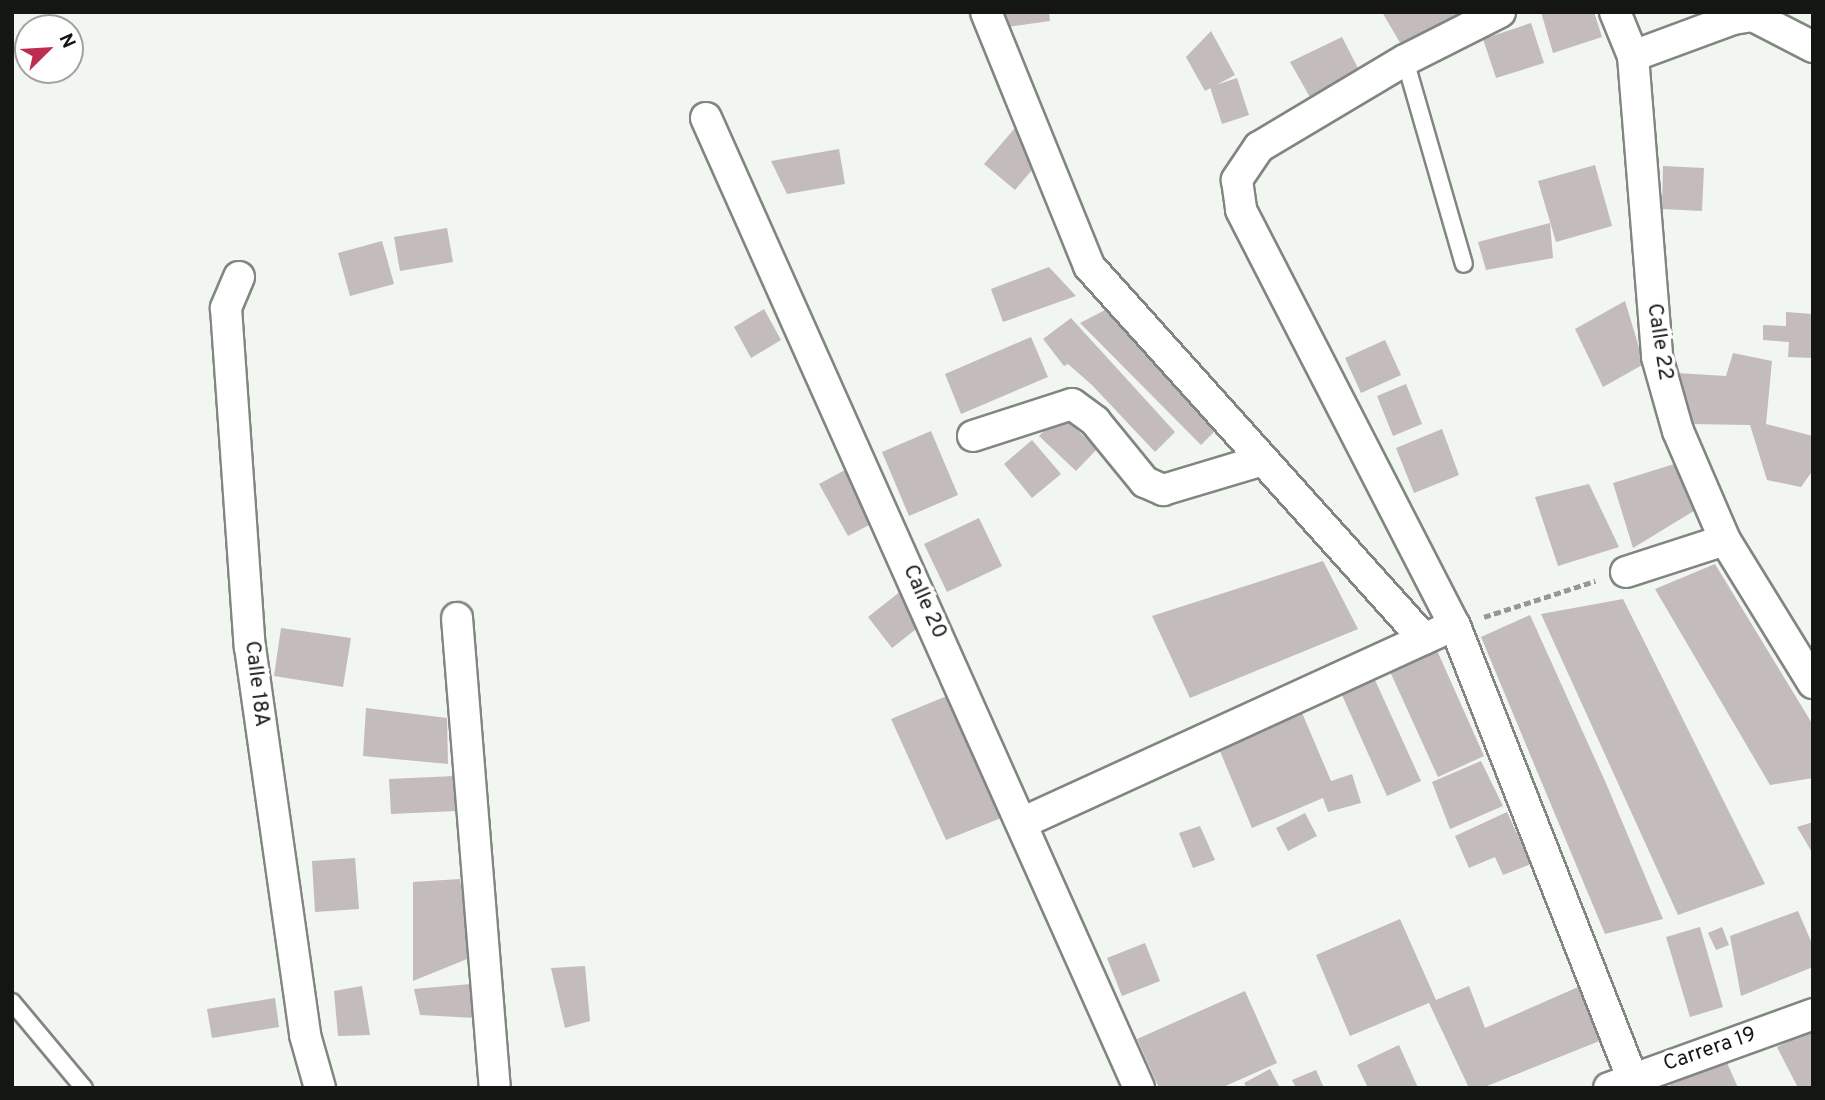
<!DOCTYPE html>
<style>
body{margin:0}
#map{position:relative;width:1825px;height:1100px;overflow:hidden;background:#f1f6f1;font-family:Overpass,sans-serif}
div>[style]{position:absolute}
.building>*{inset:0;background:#c3bbbc}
.path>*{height:4.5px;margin-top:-2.25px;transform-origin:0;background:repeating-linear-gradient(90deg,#959895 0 7px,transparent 0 10.5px)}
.roads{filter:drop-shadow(2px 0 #818681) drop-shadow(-2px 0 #818681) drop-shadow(0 2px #818681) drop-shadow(0 -2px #818681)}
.lane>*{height:16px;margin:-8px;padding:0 8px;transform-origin:8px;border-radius:8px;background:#fff}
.street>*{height:30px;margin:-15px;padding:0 15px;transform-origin:15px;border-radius:15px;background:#fff}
span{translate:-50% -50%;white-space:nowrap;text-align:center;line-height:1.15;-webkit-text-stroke:7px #fff;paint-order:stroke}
.street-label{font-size:21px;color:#141614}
.frame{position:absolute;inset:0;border:14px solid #141614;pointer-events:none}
.north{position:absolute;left:14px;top:14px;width:70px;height:70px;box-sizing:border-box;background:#fff;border:2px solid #a1a2a1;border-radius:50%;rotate:66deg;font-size:19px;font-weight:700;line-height:28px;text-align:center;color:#141614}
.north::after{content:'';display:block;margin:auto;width:24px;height:32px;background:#bd2c51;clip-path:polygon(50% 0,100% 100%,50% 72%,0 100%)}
</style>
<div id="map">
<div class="building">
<i style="clip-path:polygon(1005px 12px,1049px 12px,1050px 21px,1007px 27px)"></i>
<i style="clip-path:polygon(1382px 12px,1461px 12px,1402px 46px)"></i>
<i style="clip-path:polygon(1541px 12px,1594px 12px,1602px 37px,1553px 53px)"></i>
<i style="clip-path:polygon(1531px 23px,1544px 63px,1496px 78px,1483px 39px)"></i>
<i style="clip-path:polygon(1211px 31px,1235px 75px,1205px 91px,1186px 57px)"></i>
<i style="clip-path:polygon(1342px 37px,1361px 74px,1311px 99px,1290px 62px)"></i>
<i style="clip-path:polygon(1237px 78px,1249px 115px,1222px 124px,1210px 87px)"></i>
<i style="clip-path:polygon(1015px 128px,1038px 163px,1015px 190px,984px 164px)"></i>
<i style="clip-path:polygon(839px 149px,845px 184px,787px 194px,771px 161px)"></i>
<i style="clip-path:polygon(1595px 165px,1612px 226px,1556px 242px,1538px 181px)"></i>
<i style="clip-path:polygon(1663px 166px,1704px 168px,1702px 211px,1662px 209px)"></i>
<i style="clip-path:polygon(1550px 223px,1553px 258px,1486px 270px,1478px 242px)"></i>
<i style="clip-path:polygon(447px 228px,453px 262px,400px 271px,394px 237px)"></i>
<i style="clip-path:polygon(382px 241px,394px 284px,350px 296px,338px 253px)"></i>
<i style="clip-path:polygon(1049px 267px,1076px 296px,1003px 322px,991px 289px)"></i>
<i style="clip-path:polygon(1625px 301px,1644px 364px,1603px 387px,1575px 329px)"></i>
<i style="clip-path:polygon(764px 309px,781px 340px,751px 358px,734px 327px)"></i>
<i style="clip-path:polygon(1107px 309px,1141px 326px,1225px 421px,1201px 445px,1080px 323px)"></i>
<i style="clip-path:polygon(1786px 312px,1813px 314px,1813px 358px,1788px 357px,1789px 342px,1763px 340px,1763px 325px,1786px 326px)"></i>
<i style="clip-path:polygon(1071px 318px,1175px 432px,1155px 452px,1092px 385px,1068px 364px,1064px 366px,1043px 339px)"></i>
<i style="clip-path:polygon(1031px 337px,1048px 377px,961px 414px,945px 374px)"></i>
<i style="clip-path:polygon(1385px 340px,1401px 375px,1361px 393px,1345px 358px)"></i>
<i style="clip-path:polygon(1733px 353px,1772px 361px,1766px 424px,1813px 436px,1813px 470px,1801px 487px,1767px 480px,1750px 425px,1689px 424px,1677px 373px,1726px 376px)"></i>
<i style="clip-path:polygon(1406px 384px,1422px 424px,1393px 436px,1377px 396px)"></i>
<i style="clip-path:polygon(1061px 414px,1097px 449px,1076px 471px,1039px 436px)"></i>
<i style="clip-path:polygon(1442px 429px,1459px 475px,1414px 493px,1396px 448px)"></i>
<i style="clip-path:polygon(931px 431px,958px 495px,909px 516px,882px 452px)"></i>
<i style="clip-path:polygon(1032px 440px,1061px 474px,1032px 498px,1004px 464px)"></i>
<i style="clip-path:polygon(1684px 461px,1697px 509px,1633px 548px,1613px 483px)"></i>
<i style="clip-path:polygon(845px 470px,873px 523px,848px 536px,819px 484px)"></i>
<i style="clip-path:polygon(1589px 484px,1619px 547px,1558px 566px,1535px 497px)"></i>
<i style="clip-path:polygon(979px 518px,1002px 566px,947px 592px,924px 544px)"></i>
<i style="clip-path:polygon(1323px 561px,1358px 629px,1190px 698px,1152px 616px)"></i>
<i style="clip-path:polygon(1715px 564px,1813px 725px,1813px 778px,1770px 785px,1655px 589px)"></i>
<i style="clip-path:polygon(901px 591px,925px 622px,892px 648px,868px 617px)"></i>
<i style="clip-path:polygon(1623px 599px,1765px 884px,1678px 915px,1541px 614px)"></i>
<i style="clip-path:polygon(1530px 615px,1605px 781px,1663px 919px,1605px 934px,1481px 637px)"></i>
<i style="clip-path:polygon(281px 628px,351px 638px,343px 687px,274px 676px)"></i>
<i style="clip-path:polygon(1435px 646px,1484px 756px,1438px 777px,1387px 665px)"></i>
<i style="clip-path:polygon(1375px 680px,1421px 781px,1387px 796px,1342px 695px)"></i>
<i style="clip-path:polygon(954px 693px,1006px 816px,946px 840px,891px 719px)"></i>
<i style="clip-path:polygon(366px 708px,447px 718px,448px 764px,363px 756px)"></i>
<i style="clip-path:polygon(1300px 708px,1331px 781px,1352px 774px,1361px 803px,1328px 812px,1323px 798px,1252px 828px,1217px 744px)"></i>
<i style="clip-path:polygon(1481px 761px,1503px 806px,1450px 829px,1432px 782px)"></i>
<i style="clip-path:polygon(455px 776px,456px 811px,391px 814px,389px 779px)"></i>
<i style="clip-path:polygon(1507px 812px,1531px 864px,1503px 875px,1495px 857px,1469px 868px,1455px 836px)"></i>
<i style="clip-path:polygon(1305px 813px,1317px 836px,1288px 851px,1276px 828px)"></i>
<i style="clip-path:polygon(1813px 822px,1813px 854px,1797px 827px)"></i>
<i style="clip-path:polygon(1200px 826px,1215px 860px,1193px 868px,1179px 833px)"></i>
<i style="clip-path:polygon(355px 858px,359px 909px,315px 912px,312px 861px)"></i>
<i style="clip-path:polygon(460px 879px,472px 957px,413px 981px,413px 882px)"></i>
<i style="clip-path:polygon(1798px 911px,1813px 946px,1813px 967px,1741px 996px,1730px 936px)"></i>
<i style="clip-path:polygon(1400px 919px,1436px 1000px,1469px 986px,1485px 1028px,1585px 984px,1607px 1038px,1482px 1088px,1469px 1088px,1429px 1003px,1350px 1036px,1316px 955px)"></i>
<i style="clip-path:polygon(1700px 927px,1723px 1007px,1690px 1017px,1666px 937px)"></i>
<i style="clip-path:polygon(1722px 927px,1729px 945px,1716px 950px,1708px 933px)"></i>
<i style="clip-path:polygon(1145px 943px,1160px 981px,1122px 996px,1107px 958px)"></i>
<i style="clip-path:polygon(585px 966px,590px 1021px,565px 1028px,551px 968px)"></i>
<i style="clip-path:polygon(471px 984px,475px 1018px,420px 1015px,414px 989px)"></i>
<i style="clip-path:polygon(362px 986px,370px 1035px,338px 1036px,334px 991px)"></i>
<i style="clip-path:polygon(1245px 991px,1277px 1063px,1221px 1088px,1159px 1088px,1137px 1039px)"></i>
<i style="clip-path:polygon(275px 998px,279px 1027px,212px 1038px,207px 1009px)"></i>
<i style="clip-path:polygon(1813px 1029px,1813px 1088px,1798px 1088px,1777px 1047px)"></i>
<i style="clip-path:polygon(1399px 1045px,1418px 1088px,1368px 1088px,1357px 1065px)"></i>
<i style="clip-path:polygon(1725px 1058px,1738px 1088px,1671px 1088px,1668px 1081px)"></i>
<i style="clip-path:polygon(1270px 1069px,1280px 1088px,1247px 1088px,1244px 1083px)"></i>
<i style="clip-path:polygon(1316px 1070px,1324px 1088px,1296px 1088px,1292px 1080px)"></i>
</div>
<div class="path">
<i style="left:1484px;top:617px;width:117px;rotate:-18deg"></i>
</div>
<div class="roads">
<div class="lane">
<i style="left:1405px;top:60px;width:212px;rotate:73.9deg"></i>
<i style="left:12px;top:1002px;width:112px;rotate:50.1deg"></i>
</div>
<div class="street">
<i style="left:986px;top:12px;width:274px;rotate:67.9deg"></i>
<i style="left:1089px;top:266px;width:501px;rotate:48.07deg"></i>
<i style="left:1500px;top:12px;width:106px;rotate:153.2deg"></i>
<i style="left:1405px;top:60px;width:170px;rotate:149.2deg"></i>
<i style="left:1259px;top:147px;width:40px;rotate:124deg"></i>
<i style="left:1237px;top:180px;width:30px;rotate:82deg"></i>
<i style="left:1241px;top:210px;width:468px;rotate:62.8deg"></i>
<i style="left:1455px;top:626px;width:484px;rotate:68.6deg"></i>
<i style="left:1615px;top:12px;width:48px;rotate:67.8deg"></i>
<i style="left:1633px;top:56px;width:302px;rotate:85.4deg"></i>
<i style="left:1657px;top:357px;width:77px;rotate:74.2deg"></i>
<i style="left:1678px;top:431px;width:119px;rotate:66.7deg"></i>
<i style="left:1725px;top:540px;width:168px;rotate:58.4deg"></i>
<i style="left:1633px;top:56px;width:107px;rotate:-20.3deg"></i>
<i style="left:1733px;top:19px;width:20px;rotate:-9deg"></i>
<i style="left:1753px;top:16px;width:68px;rotate:27.3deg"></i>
<i style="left:706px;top:118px;width:1062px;rotate:65.94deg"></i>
<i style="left:239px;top:277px;width:34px;rotate:113deg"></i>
<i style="left:226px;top:308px;width:340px;rotate:86deg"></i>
<i style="left:250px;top:647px;width:392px;rotate:81.9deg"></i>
<i style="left:305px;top:1035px;width:55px;rotate:74.2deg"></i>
<i style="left:973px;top:436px;width:104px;rotate:-17.9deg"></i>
<i style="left:1072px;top:404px;width:29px;rotate:36deg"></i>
<i style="left:1095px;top:421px;width:79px;rotate:50.7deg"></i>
<i style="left:1145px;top:482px;width:20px;rotate:24deg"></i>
<i style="left:1163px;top:490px;width:104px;rotate:-16.7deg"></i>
<i style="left:1626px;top:572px;width:104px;rotate:-17.9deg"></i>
<i style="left:457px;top:618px;width:472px;rotate:85.4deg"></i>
<i style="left:1024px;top:822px;width:460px;rotate:-24.6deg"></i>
<i style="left:1609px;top:1088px;width:217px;rotate:-19.9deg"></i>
</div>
</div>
<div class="street-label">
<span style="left:1659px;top:342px;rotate:81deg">Calle 22</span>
<span style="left:924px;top:602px;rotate:66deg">Calle 20</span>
<span style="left:256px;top:684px;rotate:83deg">Calle 18A</span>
<span style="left:1710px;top:1050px;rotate:-19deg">Carrera 19</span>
</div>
<div class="frame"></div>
<div class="north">N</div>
</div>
